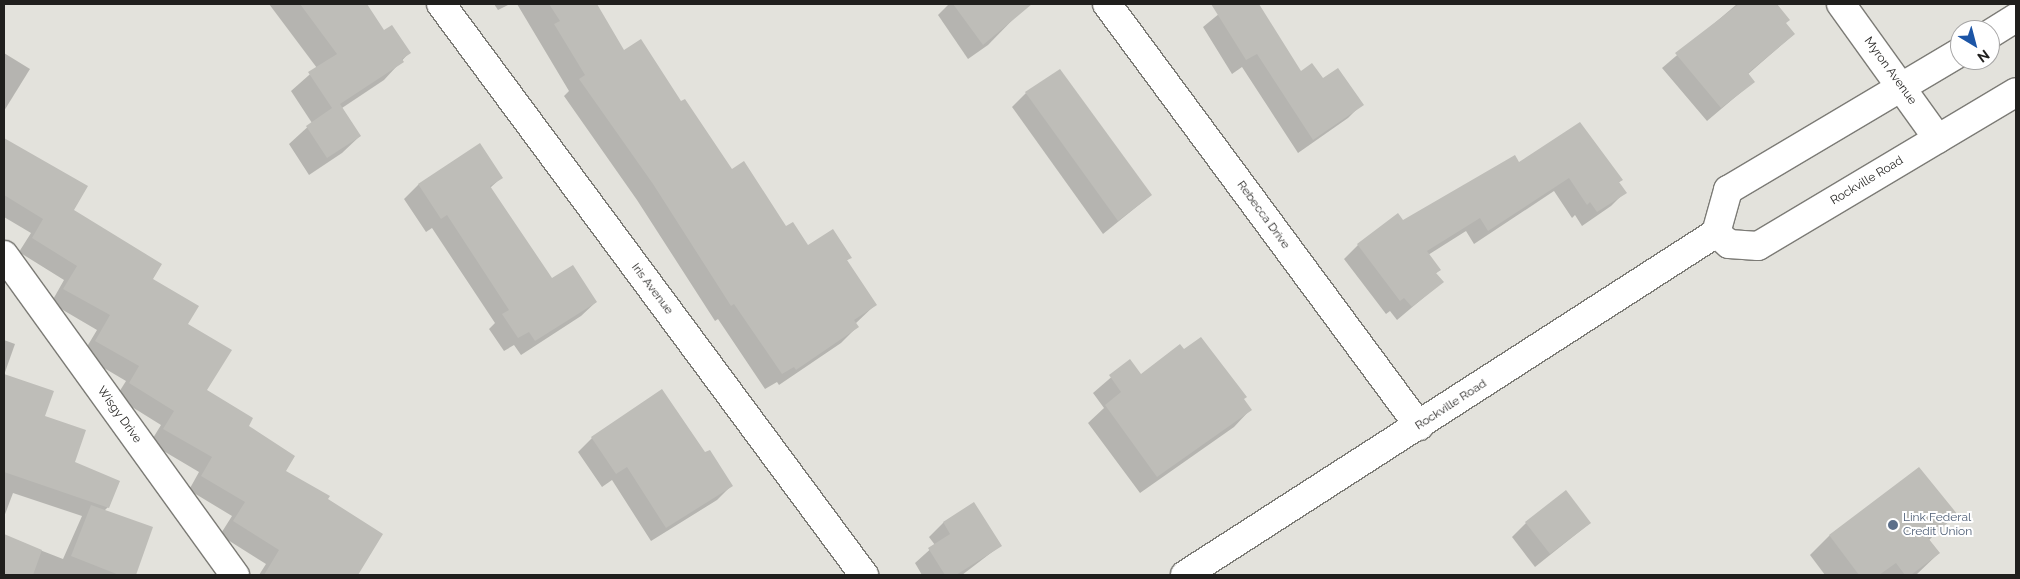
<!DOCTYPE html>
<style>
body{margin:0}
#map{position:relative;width:2020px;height:579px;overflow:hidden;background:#e3e2dc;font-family:Raleway,sans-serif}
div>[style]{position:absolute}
.shadow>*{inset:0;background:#0003}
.building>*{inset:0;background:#bebdb8}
.roads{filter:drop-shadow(1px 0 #7c7b76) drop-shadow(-1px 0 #7c7b76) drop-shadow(0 1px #7c7b76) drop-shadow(0 -1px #7c7b76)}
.street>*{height:28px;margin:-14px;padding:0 14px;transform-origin:14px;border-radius:14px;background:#fff}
.primary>*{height:28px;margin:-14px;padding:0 14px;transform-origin:14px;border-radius:14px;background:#fff}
.dots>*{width:14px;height:14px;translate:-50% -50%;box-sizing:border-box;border:2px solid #fff;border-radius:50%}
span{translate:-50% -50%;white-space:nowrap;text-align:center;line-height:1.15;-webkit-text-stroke:4px #fff;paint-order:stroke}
.street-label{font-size:12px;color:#201f1d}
.service-label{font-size:12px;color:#4e5e75}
.left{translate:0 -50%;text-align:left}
.frame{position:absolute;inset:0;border:5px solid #201f1d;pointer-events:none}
.north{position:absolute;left:1950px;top:20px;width:50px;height:50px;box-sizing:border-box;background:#fff;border:1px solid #a6a5a5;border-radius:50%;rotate:143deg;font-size:14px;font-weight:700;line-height:20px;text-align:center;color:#201f1d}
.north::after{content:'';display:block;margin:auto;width:18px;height:22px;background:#1c55a6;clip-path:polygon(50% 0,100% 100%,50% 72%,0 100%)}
</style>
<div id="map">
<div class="shadow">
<i style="clip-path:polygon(269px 4px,347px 4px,369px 34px,409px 53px,384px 80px,342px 108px,360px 136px,342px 153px,309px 175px,289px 144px,312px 123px,291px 91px,317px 68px)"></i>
<i style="clip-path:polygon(494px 4px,510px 4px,498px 10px)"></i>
<i style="clip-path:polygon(517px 4px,595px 4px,624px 52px,681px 103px,731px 171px,785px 228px,807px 247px,850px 258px,846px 261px,875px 305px,855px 324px,857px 327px,841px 343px,779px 385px,777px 382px,765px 389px,718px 319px,715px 321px,637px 200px,564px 96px,569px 91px)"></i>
<i style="clip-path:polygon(949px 4px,1020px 4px,1023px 9px,988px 45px,968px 59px,938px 15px)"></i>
<i style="clip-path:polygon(1231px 4px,1258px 4px,1300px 73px,1322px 80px,1362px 104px,1348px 118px,1298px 153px,1242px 67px,1232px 74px,1203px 27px)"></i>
<i style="clip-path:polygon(1737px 4px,1769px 4px,1794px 34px,1747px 75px,1753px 82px,1707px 121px,1662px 68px)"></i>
<i style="clip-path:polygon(4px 53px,30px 69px,4px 111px)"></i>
<i style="clip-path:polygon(1026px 93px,1151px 195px,1103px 234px,1012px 107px)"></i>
<i style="clip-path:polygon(4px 139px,87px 187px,72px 210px,151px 280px,186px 324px,205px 391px,247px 427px,284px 471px,381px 535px,356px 575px,259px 575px,266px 564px,220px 535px,232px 516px,189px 490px,199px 472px,150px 443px,161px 425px,116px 397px,126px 381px,82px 355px,97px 330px,51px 303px,64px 280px,19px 252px,31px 233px,4px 217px)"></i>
<i style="clip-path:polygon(479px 145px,501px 178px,490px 188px,552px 280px,596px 302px,581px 316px,521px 355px,514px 345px,504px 351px,489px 329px,495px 323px,432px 228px,426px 232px,404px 199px,418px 185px)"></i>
<i style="clip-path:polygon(1519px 164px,1622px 180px,1618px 183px,1625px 192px,1611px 206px,1582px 226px,1575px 215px,1572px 218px,1554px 191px,1474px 244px,1466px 231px,1428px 255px,1440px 270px,1435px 274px,1442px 282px,1397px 320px,1390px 311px,1386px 314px,1344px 259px,1358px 245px)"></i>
<i style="clip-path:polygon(4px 340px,15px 344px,4px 375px)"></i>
<i style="clip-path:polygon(1184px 351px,1242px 399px,1250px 410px,1234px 427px,1140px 493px,1088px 423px,1104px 408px,1093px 393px,1130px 361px,1140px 375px)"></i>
<i style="clip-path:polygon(4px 375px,52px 392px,44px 416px,73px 463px,108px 507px,104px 511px,151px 528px,135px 575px,4px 575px,4px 536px,63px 559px,82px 516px,13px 493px,4px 517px)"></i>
<i style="clip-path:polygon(592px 438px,705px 454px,731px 486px,717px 500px,651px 541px,612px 480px,602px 487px,578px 452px)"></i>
<i style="clip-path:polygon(1919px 468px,1956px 514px,1929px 540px,1939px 553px,1916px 575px,1825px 575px,1810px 555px,1829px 536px)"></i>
<i style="clip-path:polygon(973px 504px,1000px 546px,962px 575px,922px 575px,915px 563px,935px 545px,929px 537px,943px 523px)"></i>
<i style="clip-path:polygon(1526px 523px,1590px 523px,1535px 567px,1512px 537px)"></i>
</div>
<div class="building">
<i style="clip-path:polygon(300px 4px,367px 4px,384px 30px,392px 25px,411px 53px,402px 59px,404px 62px,340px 104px,361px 136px,327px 158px,306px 126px,332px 108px,308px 72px,337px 54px)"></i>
<i style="clip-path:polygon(549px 4px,597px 4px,624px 50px,641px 39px,681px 101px,685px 99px,732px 169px,744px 161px,786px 226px,793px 222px,808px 245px,833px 229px,852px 258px,847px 260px,877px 305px,854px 320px,859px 327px,796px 370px,794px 367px,782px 374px,734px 304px,731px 306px,653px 184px,579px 79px,585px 75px,554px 24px,560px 21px)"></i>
<i style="clip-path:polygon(953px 4px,1032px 4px,983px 45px)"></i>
<i style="clip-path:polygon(1211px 4px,1259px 4px,1301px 71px,1312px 63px,1323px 78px,1338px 68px,1364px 105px,1313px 140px,1257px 54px,1246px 60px)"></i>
<i style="clip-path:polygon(1739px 4px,1777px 4px,1790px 20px,1786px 23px,1795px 34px,1748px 73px,1755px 82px,1721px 108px,1675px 53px)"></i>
<i style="clip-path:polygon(1060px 69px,1152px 195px,1118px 221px,1025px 92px)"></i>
<i style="clip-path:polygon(1580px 122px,1623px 180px,1619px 182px,1627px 193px,1597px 212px,1590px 202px,1587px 205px,1569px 178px,1488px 231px,1480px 218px,1427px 251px,1441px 270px,1436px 273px,1444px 282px,1412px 307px,1404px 298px,1400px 301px,1357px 244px,1398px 213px,1403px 220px,1515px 155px,1519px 162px)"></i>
<i style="clip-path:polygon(4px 138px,88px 186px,74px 210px,162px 264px,153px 279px,199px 306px,188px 324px,232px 350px,207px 390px,253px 418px,249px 426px,295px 456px,286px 471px,330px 496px,328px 499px,383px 534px,358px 575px,264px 575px,279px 550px,233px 521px,245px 502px,201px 476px,212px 457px,163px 429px,174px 411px,129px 383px,139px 366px,95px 341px,110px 315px,63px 289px,77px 266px,32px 238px,43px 219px,4px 195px)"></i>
<i style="clip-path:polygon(480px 143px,503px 178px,490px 186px,552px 278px,573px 265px,597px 302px,535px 341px,529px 332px,518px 338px,502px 314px,509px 310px,447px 215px,441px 219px,418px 184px)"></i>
<i style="clip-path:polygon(1201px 337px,1247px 397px,1244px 399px,1252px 410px,1157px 477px,1105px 405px,1121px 392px,1109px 375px,1130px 359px,1141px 374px,1180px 344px,1184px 349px)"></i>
<i style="clip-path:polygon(4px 374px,54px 391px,45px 416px,86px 430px,75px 462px,120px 481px,109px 508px,4px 472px)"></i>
<i style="clip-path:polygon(662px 389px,705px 452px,710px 450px,733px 486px,666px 528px,627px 467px,616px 474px,591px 437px)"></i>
<i style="clip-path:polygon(1919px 467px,1958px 515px,1928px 538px,1940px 553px,1911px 575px,1905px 575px,1896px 563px,1879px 575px,1859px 575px,1829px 535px)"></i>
<i style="clip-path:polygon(1566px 490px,1591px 523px,1550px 554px,1525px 522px)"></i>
<i style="clip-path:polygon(974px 502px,1002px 546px,956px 575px,945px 575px,928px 548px,950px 534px,943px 522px)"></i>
<i style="clip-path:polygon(91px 505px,153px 527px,136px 575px,119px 575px,71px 556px)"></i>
<i style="clip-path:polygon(4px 534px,42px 550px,33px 575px,4px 575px)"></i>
</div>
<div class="roads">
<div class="street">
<i style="left:441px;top:4px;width:711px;rotate:53.47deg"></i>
<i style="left:1107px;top:4px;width:525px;rotate:53.52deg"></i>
<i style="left:1841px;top:4px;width:166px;rotate:54.3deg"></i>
<i style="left:4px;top:255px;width:395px;rotate:54.2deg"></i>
</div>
<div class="primary">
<i style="left:1990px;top:34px;width:31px;rotate:-32deg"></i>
<i style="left:1716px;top:233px;width:17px;rotate:40deg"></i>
<i style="left:1729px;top:244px;width:29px;rotate:4deg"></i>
<i style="left:1758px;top:246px;width:300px;rotate:-30.8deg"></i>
<i style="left:1185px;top:575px;width:632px;rotate:-32.78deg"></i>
<i style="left:1716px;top:233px;width:45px;rotate:-74.4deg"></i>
<i style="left:1728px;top:190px;width:270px;rotate:-30.7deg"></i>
</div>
</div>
<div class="dots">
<i style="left:1893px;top:525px;background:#5c6f8a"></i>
</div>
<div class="street-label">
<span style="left:1890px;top:71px;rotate:54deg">Myron Avenue</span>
<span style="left:1867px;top:181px;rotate:-31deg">Rockville Road</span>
<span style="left:1263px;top:215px;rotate:54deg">Rebecca Drive</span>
<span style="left:652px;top:289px;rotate:53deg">Iris Avenue</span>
<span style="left:1451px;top:405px;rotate:-33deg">Rockville Road</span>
<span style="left:119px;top:415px;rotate:54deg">Wisgy Drive</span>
</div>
<div class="service-label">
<span class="left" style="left:1903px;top:525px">Link Federal<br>Credit Union</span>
</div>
<div class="frame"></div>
<div class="north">N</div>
</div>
